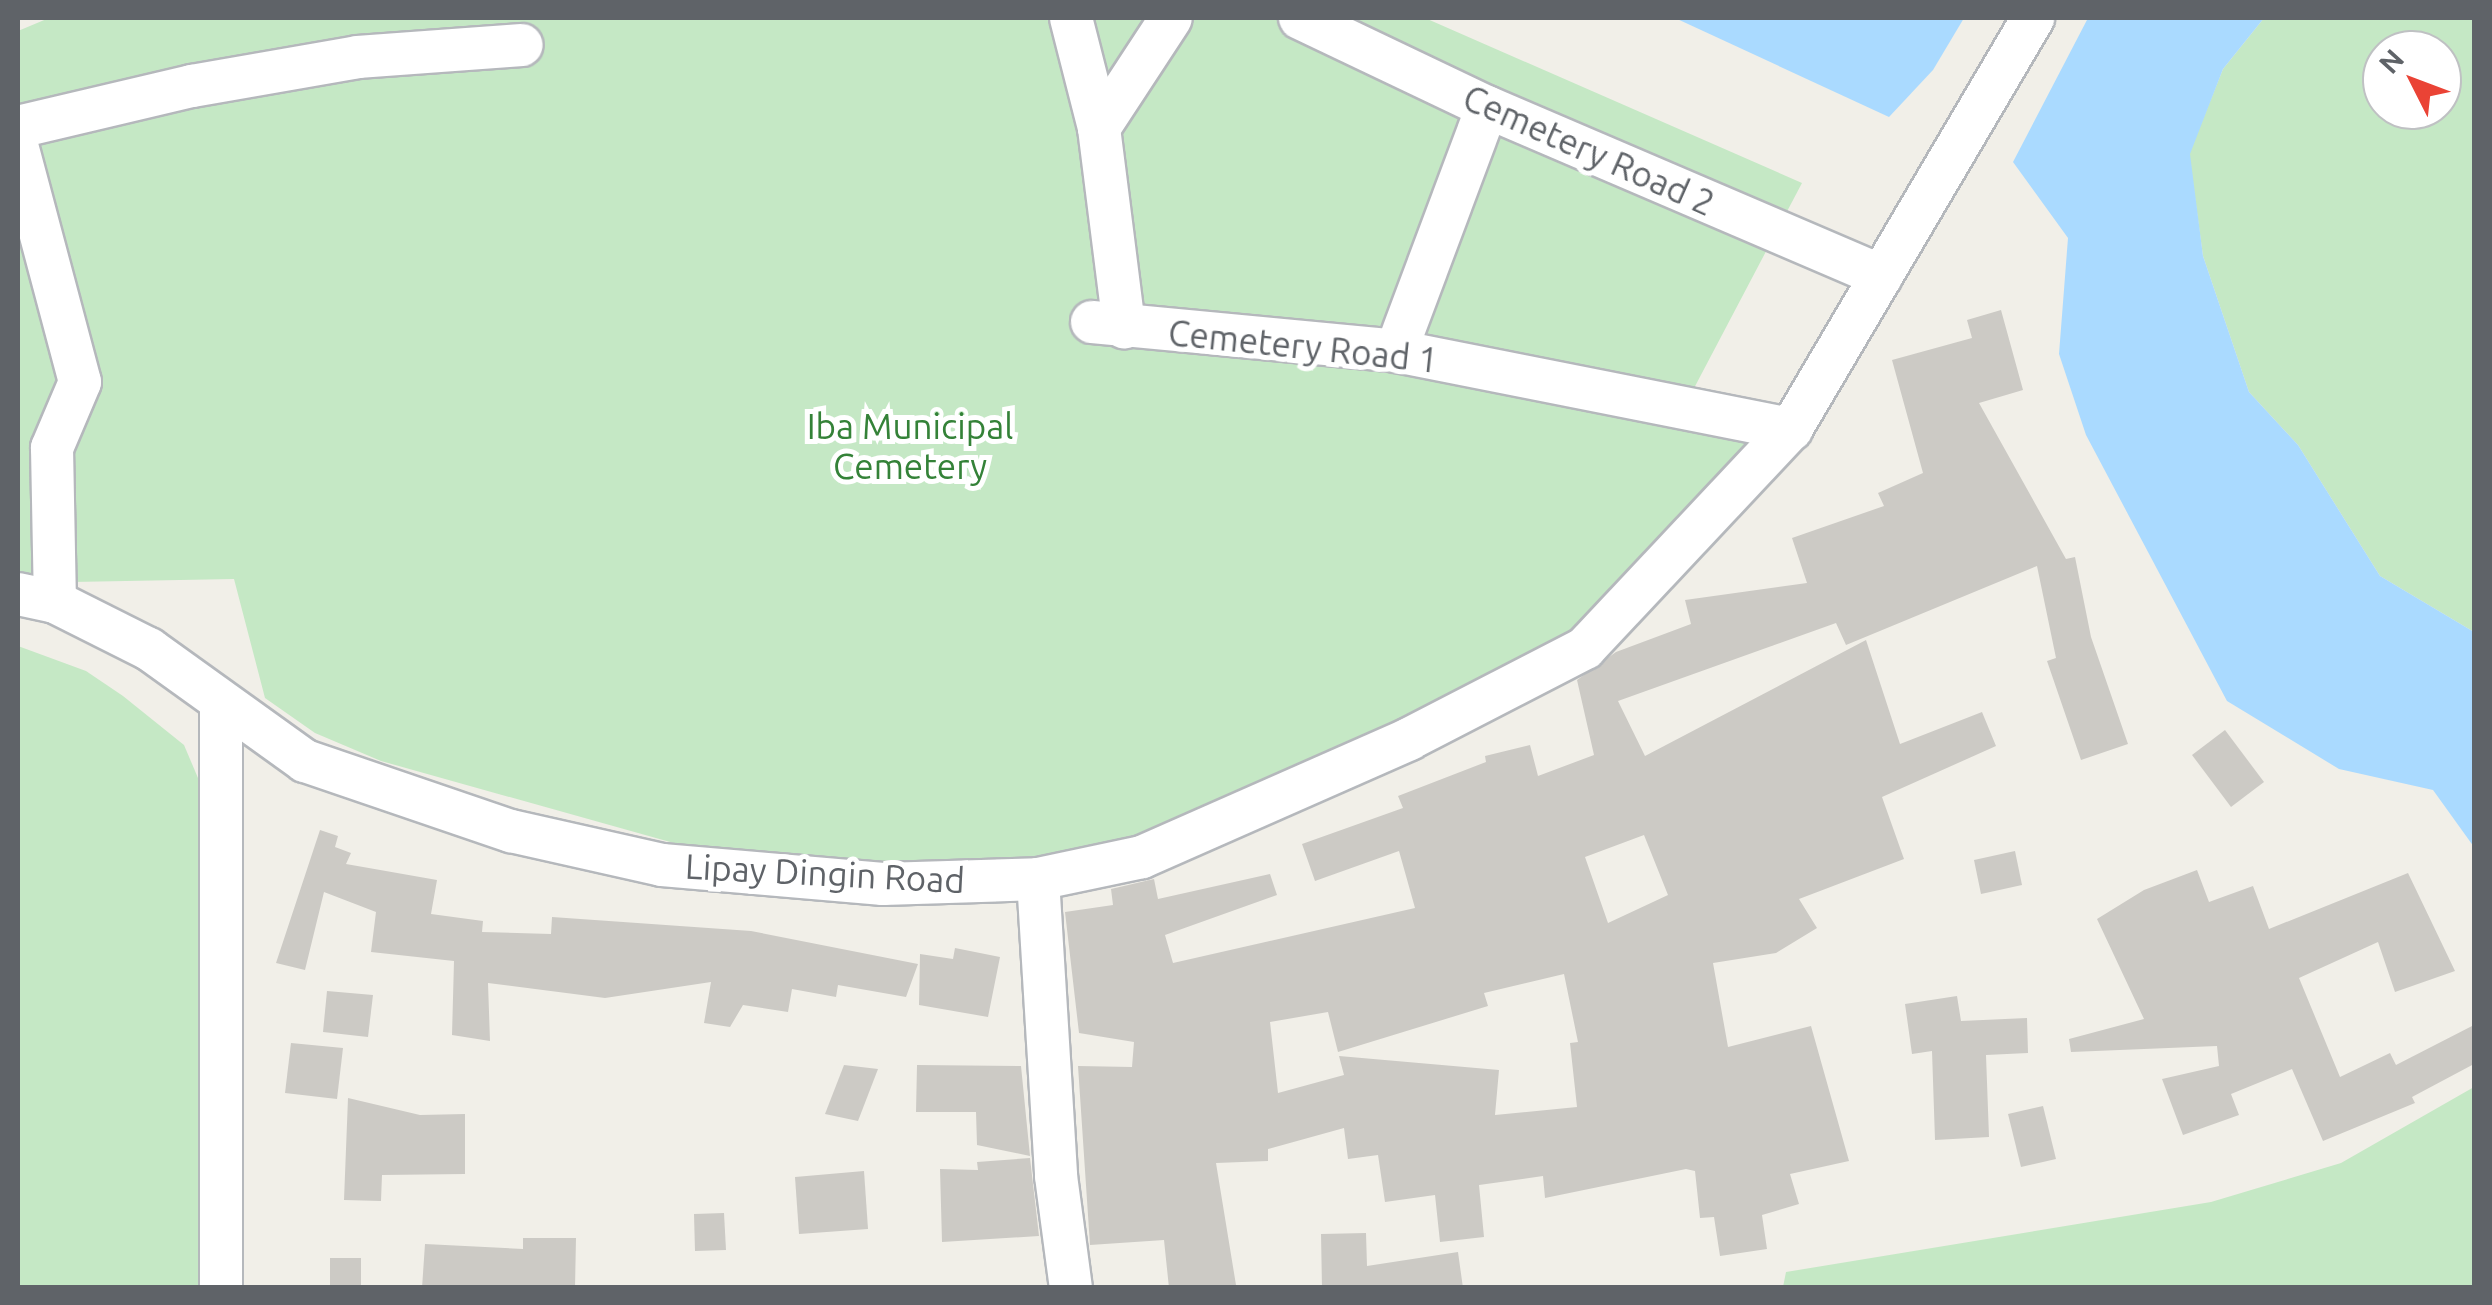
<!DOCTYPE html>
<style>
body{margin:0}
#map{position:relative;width:2492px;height:1305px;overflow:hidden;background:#f1efe8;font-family:Ubuntu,sans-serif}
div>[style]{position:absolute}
.green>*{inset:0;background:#c5e8c5}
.water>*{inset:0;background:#aadaff}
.building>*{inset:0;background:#cccac5}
.roads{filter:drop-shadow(2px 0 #b5b8bc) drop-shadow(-2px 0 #b5b8bc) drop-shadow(0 2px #b5b8bc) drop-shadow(0 -2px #b5b8bc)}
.minor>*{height:42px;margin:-21px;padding:0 21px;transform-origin:21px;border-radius:21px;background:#fff}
span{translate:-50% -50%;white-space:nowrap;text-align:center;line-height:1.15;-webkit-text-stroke:10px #fff;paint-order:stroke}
.street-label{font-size:35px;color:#5f6368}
.park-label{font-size:35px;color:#348238}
.frame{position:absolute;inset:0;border:20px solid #5f6368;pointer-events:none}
.north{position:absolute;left:2362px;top:30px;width:100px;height:100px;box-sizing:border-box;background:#fff;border:2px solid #bfc1c3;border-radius:50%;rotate:312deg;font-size:28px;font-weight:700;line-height:40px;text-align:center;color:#5f6368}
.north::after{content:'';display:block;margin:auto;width:35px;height:45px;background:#ea4335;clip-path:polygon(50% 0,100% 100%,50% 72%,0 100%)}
</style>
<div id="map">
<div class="green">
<i style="clip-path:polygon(49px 18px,1425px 18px,1802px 183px,1682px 411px,1770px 430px,1568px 644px,1134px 849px,881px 875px,688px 847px,381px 761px,315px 733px,265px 698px,234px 579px,18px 583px,18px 31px)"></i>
<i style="clip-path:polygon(evenodd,2264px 18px,2474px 18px,2474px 632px,2380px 576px,2298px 445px,2249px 392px,2203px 256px,2189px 154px,2223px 69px,2264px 18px,2382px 50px,2442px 50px,2442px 110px,2382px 110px,2382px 50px)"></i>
<i style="clip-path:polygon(18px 646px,86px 671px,123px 696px,184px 745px,198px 778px,207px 1287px,18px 1288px)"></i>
<i style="clip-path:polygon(2474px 1087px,2474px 1287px,1783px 1287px,1786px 1272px,2211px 1202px,2341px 1163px)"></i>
</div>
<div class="water">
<i style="clip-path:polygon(1675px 18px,1964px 18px,1933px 70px,1889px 117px)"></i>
<i style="clip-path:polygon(2088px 18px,2264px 18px,2223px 69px,2190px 154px,2203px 256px,2249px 392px,2298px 445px,2380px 576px,2474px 632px,2474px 847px,2433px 790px,2339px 769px,2227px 701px,2086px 435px,2059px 354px,2068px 238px,2013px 162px)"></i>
</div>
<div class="building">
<i style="clip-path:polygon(evenodd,2001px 310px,2023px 390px,1979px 403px,2066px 559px,2075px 557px,2091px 637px,2128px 744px,2081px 760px,2047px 661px,2056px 658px,2037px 566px,1846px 645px,1836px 623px,1618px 701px,1645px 756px,1866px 640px,1900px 744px,1982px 712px,1996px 746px,1882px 797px,1904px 859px,1799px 899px,1817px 928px,1776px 953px,1713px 963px,1728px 1047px,1811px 1026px,1849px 1161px,1790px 1174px,1799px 1204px,1762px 1215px,1767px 1249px,1720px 1256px,1714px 1217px,1700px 1218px,1695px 1171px,1686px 1169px,1545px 1198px,1543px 1176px,1479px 1185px,1484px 1237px,1440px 1242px,1435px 1195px,1385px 1202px,1378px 1155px,1348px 1159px,1344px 1128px,1268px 1149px,1268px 1161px,1216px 1163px,1236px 1285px,1169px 1288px,1164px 1240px,1090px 1245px,1078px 1066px,1132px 1067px,1134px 1042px,1079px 1033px,1065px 912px,1113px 905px,1111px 889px,1154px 879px,1158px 899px,1270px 874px,1277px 895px,1165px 935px,1173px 963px,1415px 908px,1399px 851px,1315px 881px,1302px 844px,1403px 808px,1398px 796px,1486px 762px,1485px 756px,1530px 745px,1538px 776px,1594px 755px,1577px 680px,1616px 652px,1691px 624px,1685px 600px,1807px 583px,1792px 538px,1884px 506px,1878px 493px,1923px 473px,1892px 360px,1972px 338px,1967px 320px,2001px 310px,1644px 835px,1668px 895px,1608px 923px,1585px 857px,1644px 835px,2001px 310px,1564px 974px,1578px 1042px,1570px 1043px,1577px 1107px,1495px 1115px,1499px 1070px,1339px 1056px,1344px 1075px,1278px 1093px,1270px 1022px,1328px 1012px,1338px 1052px,1488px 1006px,1484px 993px,1564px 974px)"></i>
<i style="clip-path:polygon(2225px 730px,2264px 782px,2231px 807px,2192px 755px)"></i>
<i style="clip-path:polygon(320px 830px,338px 836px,335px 847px,351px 853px,346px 864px,437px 880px,431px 914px,483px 921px,482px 932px,551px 934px,552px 917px,751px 931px,918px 964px,906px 997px,838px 985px,836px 997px,792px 989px,788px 1012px,743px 1005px,730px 1027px,704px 1023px,711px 982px,605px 998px,488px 983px,490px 1041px,452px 1035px,454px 961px,371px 952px,376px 912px,324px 892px,305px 970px,276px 963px)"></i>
<i style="clip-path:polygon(2015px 851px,2022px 885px,1981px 894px,1974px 860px)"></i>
<i style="clip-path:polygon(2197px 870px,2209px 902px,2253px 886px,2269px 929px,2408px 873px,2455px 971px,2395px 992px,2378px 942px,2299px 978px,2340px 1077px,2390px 1053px,2396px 1065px,2474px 1025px,2474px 1064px,2412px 1097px,2415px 1103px,2323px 1141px,2292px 1069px,2231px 1094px,2239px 1115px,2183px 1135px,2162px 1079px,2219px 1066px,2217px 1046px,2071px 1052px,2069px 1039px,2144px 1019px,2097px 919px,2144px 890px)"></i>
<i style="clip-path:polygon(955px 948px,1000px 957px,988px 1017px,919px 1005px,920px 954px,953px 959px)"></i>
<i style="clip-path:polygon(327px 991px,373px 995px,368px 1037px,323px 1032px)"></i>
<i style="clip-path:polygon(1957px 996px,1961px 1021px,2027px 1018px,2028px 1053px,1986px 1055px,1989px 1137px,1935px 1140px,1932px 1051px,1912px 1054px,1905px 1004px)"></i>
<i style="clip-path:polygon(291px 1043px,343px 1048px,337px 1099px,285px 1093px)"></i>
<i style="clip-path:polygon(844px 1065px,878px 1069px,858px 1121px,825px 1114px)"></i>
<i style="clip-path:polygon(917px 1065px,1021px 1066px,1030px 1156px,977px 1145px,976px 1112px,916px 1112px)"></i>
<i style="clip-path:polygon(348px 1098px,420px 1115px,465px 1114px,465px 1174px,382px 1175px,381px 1201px,344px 1200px)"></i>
<i style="clip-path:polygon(2043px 1106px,2056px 1159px,2021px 1167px,2008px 1114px)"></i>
<i style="clip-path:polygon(1030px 1158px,1039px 1236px,942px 1242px,940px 1169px,978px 1170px,977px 1162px)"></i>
<i style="clip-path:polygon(864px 1171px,868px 1229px,799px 1234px,795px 1177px)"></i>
<i style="clip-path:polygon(724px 1213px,726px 1250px,695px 1251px,694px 1214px)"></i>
<i style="clip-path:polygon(1366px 1233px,1367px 1266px,1458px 1252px,1463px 1288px,1322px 1288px,1321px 1234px)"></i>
<i style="clip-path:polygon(523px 1238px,576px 1238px,575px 1288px,422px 1288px,425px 1244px,523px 1249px)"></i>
<i style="clip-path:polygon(330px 1258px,361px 1258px,361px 1288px,330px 1287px)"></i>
</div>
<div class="roads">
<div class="minor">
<i style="left:1071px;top:18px;width:114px;rotate:75.7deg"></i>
<i style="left:1099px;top:128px;width:201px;rotate:82.8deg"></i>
<i style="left:1300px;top:18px;width:207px;rotate:25.5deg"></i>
<i style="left:1487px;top:107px;width:429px;rotate:23.2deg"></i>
<i style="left:18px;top:127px;width:179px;rotate:-13.3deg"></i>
<i style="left:192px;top:86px;width:169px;rotate:-9.9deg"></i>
<i style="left:358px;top:57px;width:164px;rotate:-4.2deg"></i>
<i style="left:1099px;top:128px;width:131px;rotate:-56.8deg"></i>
<i style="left:18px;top:149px;width:241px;rotate:75.1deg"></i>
<i style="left:80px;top:382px;width:72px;rotate:113deg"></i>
<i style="left:52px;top:448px;width:154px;rotate:88.9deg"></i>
<i style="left:1092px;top:322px;width:305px;rotate:5.4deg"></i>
<i style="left:1396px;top:351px;width:403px;rotate:11.2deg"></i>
<i style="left:1396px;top:351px;width:260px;rotate:-69.5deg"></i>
<i style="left:18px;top:594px;width:38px;rotate:12deg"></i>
<i style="left:55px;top:602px;width:105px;rotate:26.6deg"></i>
<i style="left:149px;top:649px;width:192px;rotate:35.7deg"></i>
<i style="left:305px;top:761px;width:218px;rotate:18.8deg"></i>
<i style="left:511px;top:831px;width:155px;rotate:12.7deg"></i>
<i style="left:662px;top:865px;width:222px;rotate:4.9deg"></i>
<i style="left:883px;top:884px;width:155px;rotate:-1.8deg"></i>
<i style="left:1038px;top:879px;width:106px;rotate:-11.9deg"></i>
<i style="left:1142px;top:857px;width:292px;rotate:-23.8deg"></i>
<i style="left:1409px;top:739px;width:198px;rotate:-27.3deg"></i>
<i style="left:1585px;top:648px;width:301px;rotate:-46.8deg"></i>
<i style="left:1791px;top:429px;width:477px;rotate:-59.5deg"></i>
<i style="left:1038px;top:879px;width:298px;rotate:86.5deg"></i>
<i style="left:1056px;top:1176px;width:113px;rotate:82.4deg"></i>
<i style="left:221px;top:1288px;width:584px;rotate:-90deg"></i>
</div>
</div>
<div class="street-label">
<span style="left:1589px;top:150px;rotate:24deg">Cemetery Road 2</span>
<span style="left:1303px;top:346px;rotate:6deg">Cemetery Road 1</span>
<span style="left:825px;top:873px;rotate:3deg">Lipay Dingin Road</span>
</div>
<div class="park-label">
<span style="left:910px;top:446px">Iba Municipal<br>Cemetery</span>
</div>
<div class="frame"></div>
<div class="north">N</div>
</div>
